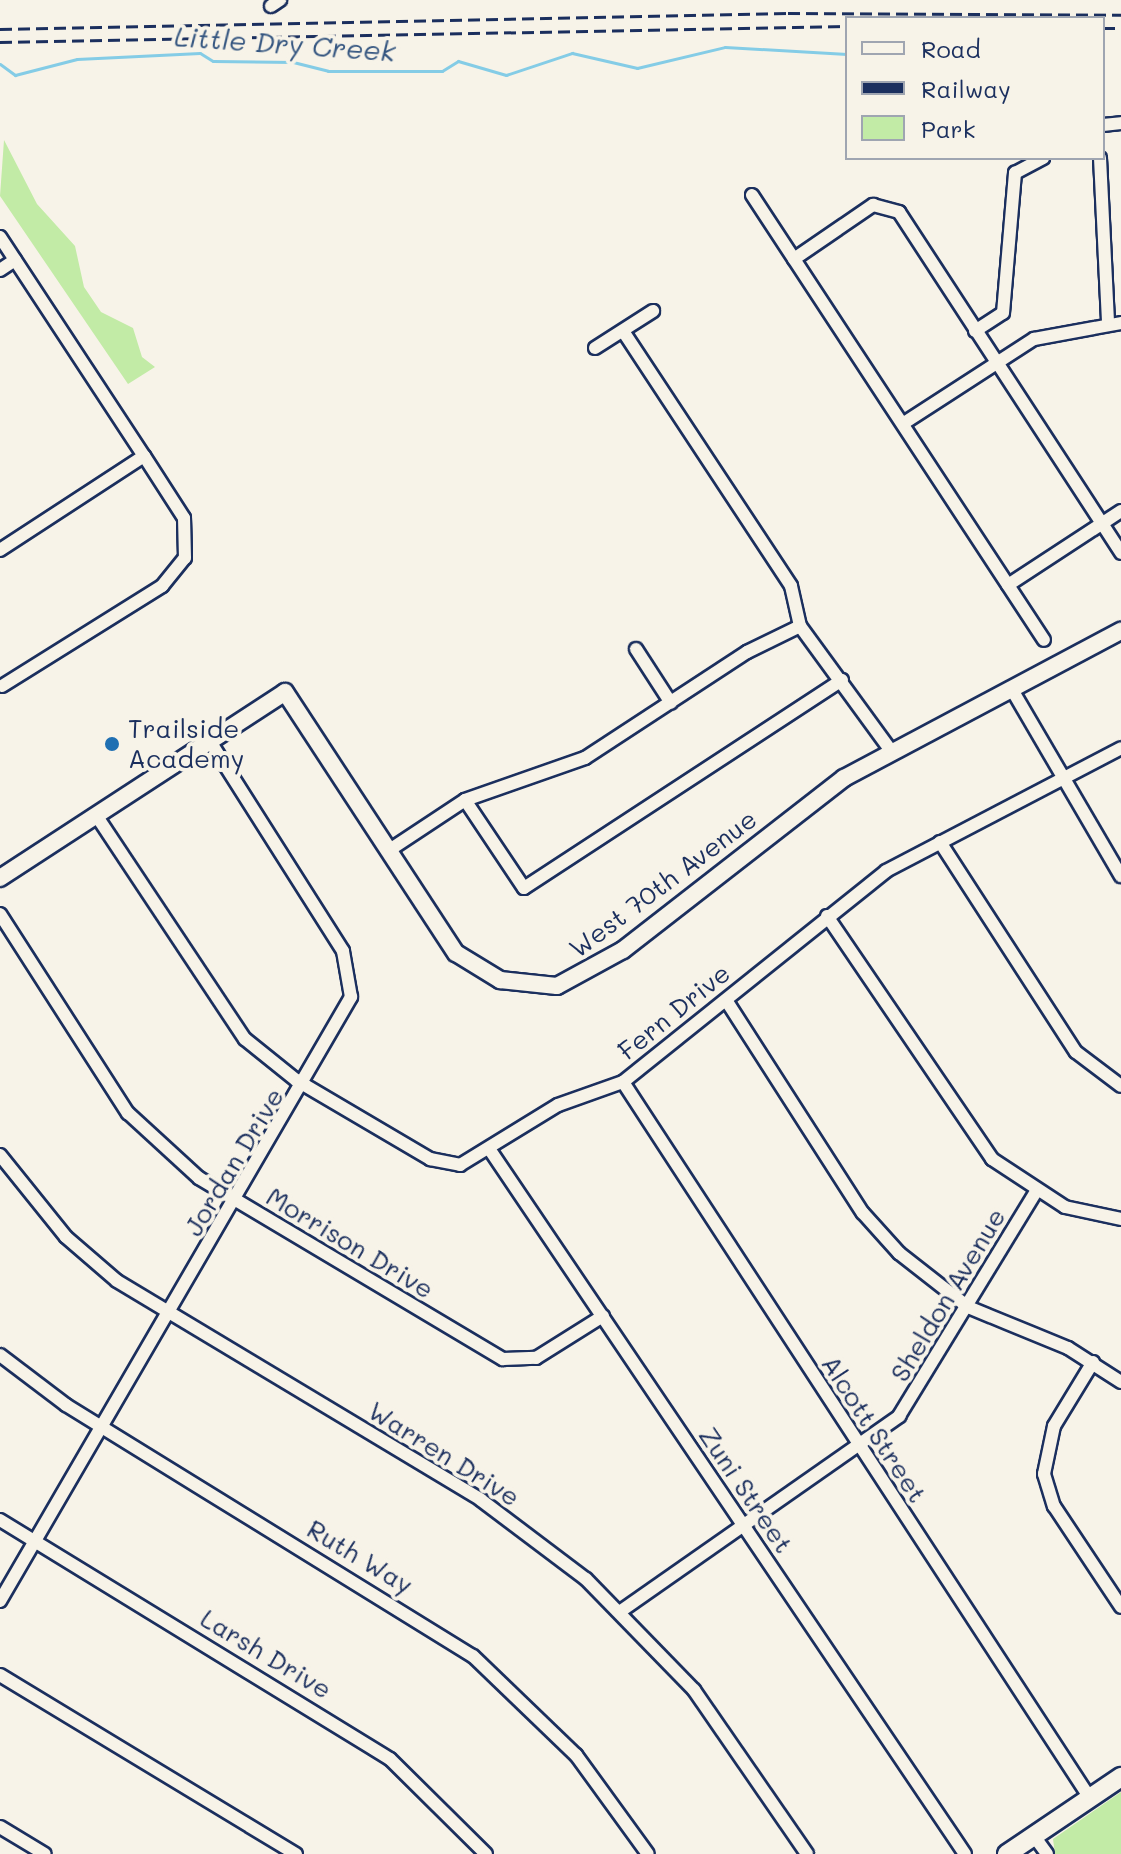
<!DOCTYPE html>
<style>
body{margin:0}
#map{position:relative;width:1121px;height:1854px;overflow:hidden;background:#f7f3e8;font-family:Mali,sans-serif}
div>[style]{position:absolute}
.green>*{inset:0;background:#c2eba6}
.stream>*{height:3px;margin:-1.5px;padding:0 1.5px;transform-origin:1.5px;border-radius:1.5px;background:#84cce6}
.roads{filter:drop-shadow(2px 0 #1b2f5e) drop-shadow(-2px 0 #1b2f5e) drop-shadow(0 2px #1b2f5e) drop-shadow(0 -2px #1b2f5e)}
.minor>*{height:12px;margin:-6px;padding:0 6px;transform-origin:6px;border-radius:6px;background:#f7f3e8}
.tertiary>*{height:16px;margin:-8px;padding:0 8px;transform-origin:8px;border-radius:8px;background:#f7f3e8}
.secondary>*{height:18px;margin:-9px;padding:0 9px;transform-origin:9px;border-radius:9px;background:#f7f3e8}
.rail>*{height:3px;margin-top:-1.5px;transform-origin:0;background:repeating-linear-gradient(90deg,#1b2f5e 0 12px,transparent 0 18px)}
.dots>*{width:22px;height:22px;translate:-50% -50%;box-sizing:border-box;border:4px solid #f7f3e8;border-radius:50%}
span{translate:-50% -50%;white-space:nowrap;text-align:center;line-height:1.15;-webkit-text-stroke:8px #f7f3e8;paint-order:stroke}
.poi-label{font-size:26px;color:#1b2f5e}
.left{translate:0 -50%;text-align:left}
.street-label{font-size:26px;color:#1b2f5e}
.water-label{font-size:28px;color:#355680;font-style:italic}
.legend{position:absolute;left:845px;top:16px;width:260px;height:144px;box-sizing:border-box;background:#f7f3e8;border:2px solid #9fa5b1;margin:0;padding:10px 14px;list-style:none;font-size:24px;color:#1b2f5e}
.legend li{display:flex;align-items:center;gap:16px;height:40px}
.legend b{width:40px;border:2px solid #9fa5b1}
</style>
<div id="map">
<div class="green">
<i style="clip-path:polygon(4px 140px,37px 204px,75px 246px,84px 287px,101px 312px,133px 328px,142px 357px,155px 367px,128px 384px,0 196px)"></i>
<i style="clip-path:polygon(1121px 1792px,1121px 1854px,1055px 1854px,1053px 1839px)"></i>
</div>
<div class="stream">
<i style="left:0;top:64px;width:19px;rotate:36deg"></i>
<i style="left:15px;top:75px;width:64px;rotate:-14.5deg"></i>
<i style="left:77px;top:59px;width:123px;rotate:-2.8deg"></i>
<i style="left:200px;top:53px;width:15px;rotate:32deg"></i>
<i style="left:213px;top:61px;width:80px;rotate:0.7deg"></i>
<i style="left:293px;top:62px;width:36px;rotate:14deg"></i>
<i style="left:328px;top:71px;width:114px"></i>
<i style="left:442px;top:71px;width:19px;rotate:-32deg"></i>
<i style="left:458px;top:61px;width:50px;rotate:16.3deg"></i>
<i style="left:506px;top:75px;width:70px;rotate:-18.4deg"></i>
<i style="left:572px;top:53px;width:67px;rotate:13deg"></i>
<i style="left:637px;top:68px;width:90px;rotate:-13.4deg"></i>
<i style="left:725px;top:47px;width:122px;rotate:3.3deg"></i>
</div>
<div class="roads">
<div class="minor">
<i style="left:271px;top:6px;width:11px;rotate:-34deg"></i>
<i style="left:1103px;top:125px;width:18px;rotate:-6deg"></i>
<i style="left:1100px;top:158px;width:165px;rotate:87.2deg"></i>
<i style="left:752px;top:195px;width:532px;rotate:56.73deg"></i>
<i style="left:0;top:237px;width:262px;rotate:56.7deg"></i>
<i style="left:144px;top:456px;width:172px;rotate:146.9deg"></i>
<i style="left:794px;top:259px;width:96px;rotate:-34.4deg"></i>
<i style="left:873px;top:205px;width:27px;rotate:15deg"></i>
<i style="left:899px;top:212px;width:407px;rotate:56.9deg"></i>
<i style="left:0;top:270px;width:18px;rotate:-34deg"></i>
<i style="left:623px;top:331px;width:305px;rotate:56.6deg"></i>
<i style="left:791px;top:586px;width:41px;rotate:77.3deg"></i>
<i style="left:975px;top:331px;width:33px;rotate:-33deg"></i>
<i style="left:1003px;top:313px;width:141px;rotate:-85.1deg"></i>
<i style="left:1015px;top:173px;width:32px;rotate:-28deg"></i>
<i style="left:595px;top:348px;width:69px;rotate:-32.5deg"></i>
<i style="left:904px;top:423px;width:155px;rotate:-32.9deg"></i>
<i style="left:1034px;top:339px;width:88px;rotate:-10.4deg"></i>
<i style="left:1008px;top:585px;width:135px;rotate:-33.2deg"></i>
<i style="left:800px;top:626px;width:156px;rotate:53.9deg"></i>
<i style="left:636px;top:649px;width:64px;rotate:57.1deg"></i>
<i style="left:2px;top:686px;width:189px;rotate:-32deg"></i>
<i style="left:162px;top:586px;width:36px;rotate:-51deg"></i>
<i style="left:185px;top:558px;width:40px;rotate:-91.4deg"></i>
<i style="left:184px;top:518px;width:74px;rotate:-122.8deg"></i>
<i style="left:1011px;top:688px;width:218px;rotate:59.7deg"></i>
<i style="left:465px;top:800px;width:106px;rotate:56.2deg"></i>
<i style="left:524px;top:888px;width:380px;rotate:-33.2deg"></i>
<i style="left:98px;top:818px;width:265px;rotate:56.4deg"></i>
<i style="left:245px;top:1039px;width:65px;rotate:38.8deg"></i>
<i style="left:296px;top:1080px;width:156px;rotate:30.5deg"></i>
<i style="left:430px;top:1159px;width:31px;rotate:11deg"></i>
<i style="left:460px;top:1165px;width:115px;rotate:-31.5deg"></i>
<i style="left:558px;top:1105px;width:69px;rotate:-19.5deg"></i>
<i style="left:623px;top:1082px;width:337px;rotate:-38.7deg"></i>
<i style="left:886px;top:871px;width:265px;rotate:-27.6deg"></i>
<i style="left:940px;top:842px;width:250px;rotate:57.1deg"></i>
<i style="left:1076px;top:1052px;width:56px;rotate:37.1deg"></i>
<i style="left:388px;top:851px;width:92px;rotate:-33.5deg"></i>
<i style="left:465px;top:800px;width:127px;rotate:-19.3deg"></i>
<i style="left:585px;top:758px;width:194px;rotate:-33.2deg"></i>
<i style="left:747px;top:652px;width:59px;rotate:-26.1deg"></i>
<i style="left:0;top:914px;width:237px;rotate:57.3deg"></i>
<i style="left:128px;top:1113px;width:96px;rotate:42.5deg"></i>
<i style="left:199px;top:1178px;width:354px;rotate:30.8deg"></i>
<i style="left:503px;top:1359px;width:33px;rotate:-2deg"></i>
<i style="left:536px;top:1358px;width:79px;rotate:-32.1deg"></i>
<i style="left:827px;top:916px;width:294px;rotate:55.8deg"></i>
<i style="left:992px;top:1159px;width:87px;rotate:33.3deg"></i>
<i style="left:1065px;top:1207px;width:57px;rotate:12.1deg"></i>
<i style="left:726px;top:1000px;width:253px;rotate:57.3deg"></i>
<i style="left:863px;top:1213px;width:54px;rotate:48deg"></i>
<i style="left:899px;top:1253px;width:88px;rotate:38deg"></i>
<i style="left:968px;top:1307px;width:108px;rotate:22.3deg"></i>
<i style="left:1068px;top:1348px;width:63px;rotate:32.7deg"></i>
<i style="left:623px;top:1082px;width:855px;rotate:56.89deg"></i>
<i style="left:490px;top:1150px;width:849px;rotate:55.99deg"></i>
<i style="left:0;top:1155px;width:105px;rotate:51.2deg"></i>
<i style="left:66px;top:1237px;width:67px;rotate:40.8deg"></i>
<i style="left:117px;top:1281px;width:425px;rotate:31deg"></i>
<i style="left:481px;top:1500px;width:131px;rotate:37deg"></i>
<i style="left:586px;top:1579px;width:155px;rotate:45.8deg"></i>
<i style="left:694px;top:1690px;width:199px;rotate:55.4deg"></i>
<i style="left:0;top:1355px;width:83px;rotate:37.1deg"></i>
<i style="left:66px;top:1405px;width:478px;rotate:31.7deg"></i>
<i style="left:473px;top:1656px;width:143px;rotate:43.9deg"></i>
<i style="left:576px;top:1755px;width:122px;rotate:54deg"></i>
<i style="left:1093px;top:1362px;width:75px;rotate:121.4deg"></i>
<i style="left:1054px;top:1426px;width:49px;rotate:101.8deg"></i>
<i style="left:1044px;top:1474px;width:34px;rotate:73deg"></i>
<i style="left:1054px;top:1506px;width:121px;rotate:56.4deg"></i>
<i style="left:0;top:1520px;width:457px;rotate:31.5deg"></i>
<i style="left:390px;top:1759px;width:135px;rotate:44.7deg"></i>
<i style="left:0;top:1601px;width:699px;rotate:-59.84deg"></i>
<i style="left:351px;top:997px;width:47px;rotate:-99.9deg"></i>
<i style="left:343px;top:951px;width:246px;rotate:-122.4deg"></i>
<i style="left:621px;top:1611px;width:340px;rotate:-35deg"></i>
<i style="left:899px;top:1416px;width:261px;rotate:-58.6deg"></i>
<i style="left:0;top:1675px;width:346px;rotate:31.2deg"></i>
<i style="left:0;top:1827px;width:52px;rotate:31deg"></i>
<i style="left:1034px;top:1836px;width:22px;rotate:54deg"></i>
</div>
<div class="tertiary">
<i style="left:0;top:878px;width:340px;rotate:-33.1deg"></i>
<i style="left:285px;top:692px;width:312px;rotate:56.8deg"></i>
<i style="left:456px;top:953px;width:52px;rotate:31.5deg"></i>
<i style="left:500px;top:980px;width:57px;rotate:6deg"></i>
<i style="left:557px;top:986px;width:75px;rotate:-28.6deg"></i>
<i style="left:623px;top:950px;width:280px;rotate:-37.9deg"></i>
<i style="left:844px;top:778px;width:314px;rotate:-28deg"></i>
</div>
<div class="secondary">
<i style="left:1007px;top:1854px;width:138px;rotate:-34deg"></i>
</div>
</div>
<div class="rail">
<i style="left:1103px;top:28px;width:18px"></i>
<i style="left:0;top:29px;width:788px;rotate:-1.16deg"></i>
<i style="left:788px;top:13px;width:333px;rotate:0.3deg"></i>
<i style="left:0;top:42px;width:847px;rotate:-1.08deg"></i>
</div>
<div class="dots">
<i style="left:112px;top:744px;background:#1f6fb2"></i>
</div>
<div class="poi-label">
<span class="left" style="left:128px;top:744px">Trailside<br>Academy</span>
</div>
<div class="street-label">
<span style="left:663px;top:884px;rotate:-37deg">West 70th Avenue</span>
<span style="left:674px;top:1012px;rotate:-39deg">Fern Drive</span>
<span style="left:234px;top:1162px;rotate:-59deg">Jordan Drive</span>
<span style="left:350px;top:1243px;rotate:31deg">Morrison Drive</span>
<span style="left:948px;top:1295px;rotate:-59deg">Sheldon Avenue</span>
<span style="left:874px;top:1429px;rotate:57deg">Alcott Street</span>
<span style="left:444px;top:1454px;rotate:32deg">Warren Drive</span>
<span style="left:746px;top:1490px;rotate:56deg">Zuni Street</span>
<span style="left:360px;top:1557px;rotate:31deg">Ruth Way</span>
<span style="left:266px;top:1654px;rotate:31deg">Larsh Drive</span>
</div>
<div class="water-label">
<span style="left:285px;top:43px;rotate:4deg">Little Dry Creek</span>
</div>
<ul class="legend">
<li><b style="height:10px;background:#f7f3e8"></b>Road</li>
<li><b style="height:10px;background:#1b2f5e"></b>Railway</li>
<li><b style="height:22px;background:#c2eba6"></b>Park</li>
</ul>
</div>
